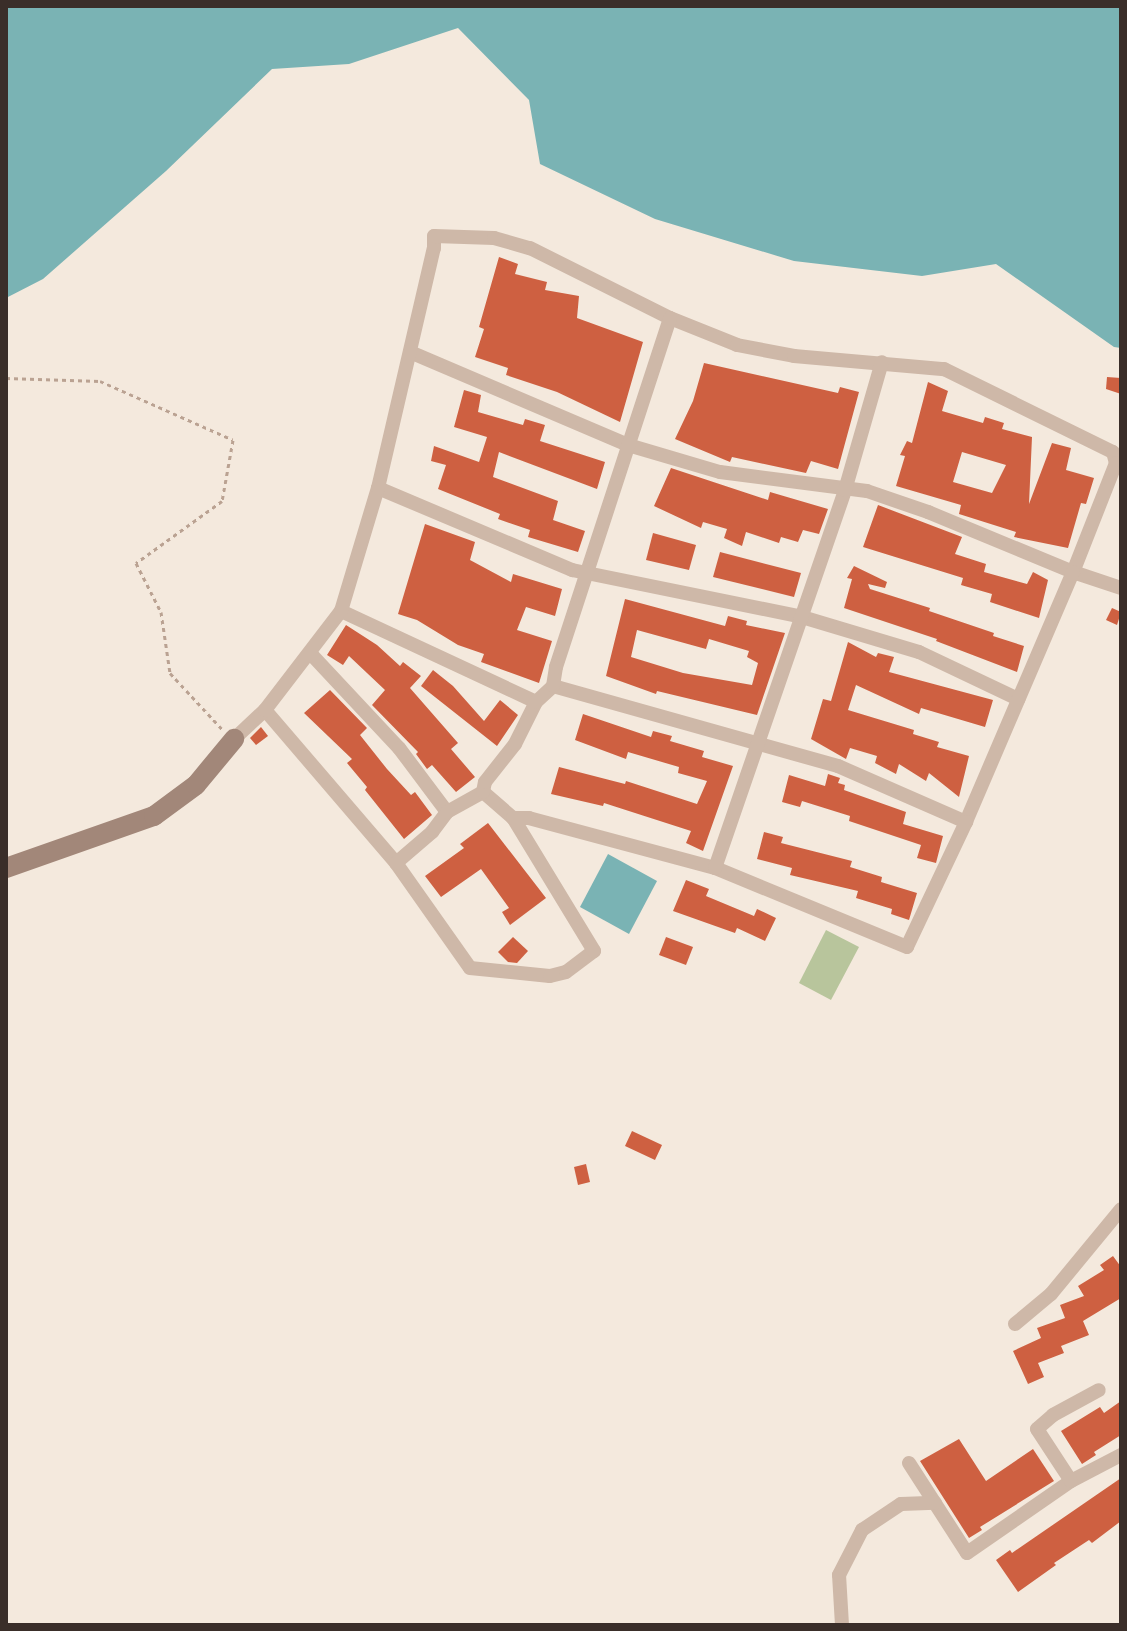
<!DOCTYPE html>
<style>
body{margin:0}
#map{position:relative;width:1127px;height:1631px;overflow:hidden;background:#f4e9dd;font-family:"Public Sans",sans-serif}
div>[style]{position:absolute}
.green>*{inset:0;background:#b8c59c}
.water>*{inset:0;background:#7ab3b4}
.building>*{inset:0;background:#ce6041}
.path>*{height:3px;margin-top:-1.5px;transform-origin:0;background:repeating-linear-gradient(90deg,#baa292 0 4px,transparent 0 8px)}
.street>*{height:14px;margin:-7px;padding:0 7px;transform-origin:7px;border-radius:7px;background:#ceb8a8}
.secondary>*{height:20px;margin:-10px;padding:0 10px;transform-origin:10px;border-radius:10px;background:#a28779}
span{translate:-50% -50%;white-space:nowrap;text-align:center;line-height:1.15;-webkit-text-stroke:6px #fbf3ea;paint-order:stroke}
.frame{position:absolute;inset:0;border:8px solid #3a2e29;pointer-events:none}
</style>
<div id="map">
<div class="green">
<i style="clip-path:polygon(826px 930px,859px 947px,831px 1000px,799px 983px)"></i>
</div>
<div class="water">
<i style="clip-path:polygon(6px 6px,1121px 6px,1121px 348px,1114px 347px,996px 264px,922px 276px,794px 261px,655px 219px,540px 164px,529px 100px,458px 28px,349px 64px,272px 69px,166px 171px,43px 279px,6px 298px)"></i>
<i style="clip-path:polygon(608px 854px,657px 881px,629px 934px,580px 907px)"></i>
</div>
<div class="building">
<i style="clip-path:polygon(499px 257px,518px 264px,515px 274px,547px 282px,545px 290px,579px 296px,577px 318px,643px 342px,620px 422px,557px 392px,506px 375px,508px 368px,475px 357px,484px 329px,479px 327px)"></i>
<i style="clip-path:polygon(704px 363px,838px 393px,840px 387px,859px 392px,838px 469px,811px 461px,806px 473px,732px 457px,730px 462px,675px 439px,693px 401px)"></i>
<i style="clip-path:polygon(1107px 377px,1121px 378px,1121px 394px,1106px 389px)"></i>
<i style="clip-path:polygon(evenodd,928px 382px,948px 391px,942px 411px,983px 423px,985px 417px,1004px 423px,1002px 429px,1032px 437px,1029px 504px,1052px 443px,1071px 448px,1066px 470px,1094px 478px,1086px 504px,1081px 503px,1068px 548px,1014px 537px,1016px 532px,959px 514px,961px 505px,896px 486px,905px 456px,900px 455px,907px 441px,912px 443px,928px 382px,962px 452px,1006px 465px,992px 493px,953px 482px,962px 452px)"></i>
<i style="clip-path:polygon(464px 390px,481px 395px,478px 412px,523px 425px,525px 419px,545px 425px,540px 441px,605px 462px,597px 489px,499px 452px,493px 477px,558px 501px,553px 520px,585px 531px,578px 552px,528px 537px,530px 530px,498px 519px,500px 514px,438px 489px,446px 465px,431px 461px,434px 446px,479px 462px,487px 437px,454px 427px)"></i>
<i style="clip-path:polygon(671px 468px,768px 500px,770px 492px,828px 509px,819px 534px,803px 530px,798px 542px,781px 537px,779px 543px,746px 532px,742px 546px,724px 538px,727px 529px,703px 522px,701px 528px,654px 506px)"></i>
<i style="clip-path:polygon(878px 505px,962px 537px,955px 554px,986px 564px,984px 572px,1027px 584px,1033px 572px,1048px 580px,1039px 618px,990px 602px,992px 594px,961px 585px,963px 578px,863px 547px)"></i>
<i style="clip-path:polygon(425px 524px,475px 542px,470px 560px,511px 582px,513px 574px,562px 589px,555px 616px,526px 607px,517px 630px,552px 641px,539px 683px,481px 662px,484px 654px,458px 645px,417px 620px,398px 614px)"></i>
<i style="clip-path:polygon(653px 533px,696px 545px,689px 570px,646px 560px)"></i>
<i style="clip-path:polygon(720px 552px,801px 573px,794px 597px,713px 577px)"></i>
<i style="clip-path:polygon(854px 566px,887px 582px,885px 588px,868px 584px,870px 589px,930px 608px,929px 611px,994px 633px,993px 636px,1024px 646px,1017px 672px,936px 641px,937px 639px,844px 608px,852px 579px,847px 578px)"></i>
<i style="clip-path:polygon(evenodd,625px 599px,725px 626px,728px 616px,747px 621px,746px 625px,785px 633px,757px 715px,657px 691px,656px 694px,606px 676px,625px 599px,637px 630px,706px 649px,709px 639px,749px 651px,747px 657px,758px 663px,752px 685px,683px 673px,631px 657px,637px 630px)"></i>
<i style="clip-path:polygon(1112px 608px,1121px 612px,1117px 625px,1106px 620px)"></i>
<i style="clip-path:polygon(346px 625px,377px 645px,400px 666px,403px 662px,421px 676px,410px 688px,458px 743px,451px 749px,475px 777px,456px 792px,432px 765px,427px 769px,416px 754px,418px 752px,372px 705px,385px 690px,349px 656px,343px 665px,327px 655px)"></i>
<i style="clip-path:polygon(848px 642px,876px 657px,878px 653px,894px 657px,889px 672px,993px 700px,985px 727px,921px 708px,919px 714px,856px 685px,848px 710px,914px 730px,913px 734px,939px 742px,937px 747px,969px 756px,959px 797px,929px 773px,926px 781px,899px 764px,896px 774px,875px 763px,877px 756px,850px 748px,846px 759px,811px 739px,823px 699px,831px 701px)"></i>
<i style="clip-path:polygon(433px 670px,453px 686px,484px 721px,500px 700px,518px 715px,497px 746px,421px 686px)"></i>
<i style="clip-path:polygon(330px 690px,367px 728px,360px 735px,387px 769px,411px 795px,415px 792px,432px 815px,404px 839px,365px 790px,367px 787px,347px 763px,352px 759px,304px 713px)"></i>
<i style="clip-path:polygon(583px 714px,651px 737px,653px 731px,672px 736px,670px 741px,704px 751px,702px 757px,733px 766px,703px 851px,686px 843px,691px 831px,604px 803px,603px 806px,551px 794px,559px 767px,625px 784px,626px 781px,697px 804px,707px 781px,678px 773px,679px 767px,628px 752px,626px 759px,575px 740px)"></i>
<i style="clip-path:polygon(261px 727px,268px 736px,256px 745px,250px 738px)"></i>
<i style="clip-path:polygon(828px 774px,840px 778px,838px 783px,845px 785px,844px 790px,906px 812px,903px 824px,943px 836px,936px 863px,917px 858px,921px 845px,849px 821px,850px 816px,802px 801px,800px 807px,782px 802px,789px 775px,825px 786px)"></i>
<i style="clip-path:polygon(488px 823px,546px 898px,510px 925px,502px 912px,509px 908px,481px 869px,441px 897px,425px 876px,464px 848px,460px 844px)"></i>
<i style="clip-path:polygon(764px 832px,783px 837px,781px 843px,852px 861px,850px 867px,882px 877px,881px 882px,917px 893px,909px 920px,891px 914px,892px 909px,856px 898px,858px 891px,790px 875px,792px 868px,757px 859px)"></i>
<i style="clip-path:polygon(686px 880px,709px 889px,706px 896px,754px 916px,757px 909px,776px 918px,765px 941px,737px 928px,735px 933px,673px 911px)"></i>
<i style="clip-path:polygon(513px 937px,528px 951px,517px 963px,508px 962px,498px 952px)"></i>
<i style="clip-path:polygon(666px 937px,693px 947px,686px 965px,659px 955px)"></i>
<i style="clip-path:polygon(632px 1131px,662px 1145px,655px 1160px,625px 1146px)"></i>
<i style="clip-path:polygon(586px 1164px,590px 1182px,578px 1185px,574px 1167px)"></i>
<i style="clip-path:polygon(1113px 1256px,1121px 1267px,1121px 1298px,1083px 1321px,1089px 1335px,1061px 1346px,1064px 1353px,1038px 1363px,1044px 1377px,1028px 1384px,1013px 1351px,1041px 1338px,1037px 1328px,1065px 1318px,1060px 1305px,1084px 1296px,1078px 1286px,1104px 1270px,1100px 1265px)"></i>
<i style="clip-path:polygon(1121px 1401px,1121px 1435px,1094px 1452px,1096px 1455px,1082px 1464px,1061px 1431px,1100px 1407px,1104px 1413px)"></i>
<i style="clip-path:polygon(959px 1439px,986px 1481px,1033px 1449px,1054px 1481px,980px 1527px,982px 1530px,969px 1538px,920px 1461px)"></i>
<i style="clip-path:polygon(1121px 1478px,1121px 1521px,1092px 1543px,1089px 1540px,1054px 1563px,1056px 1565px,1018px 1592px,996px 1560px,1010px 1550px,1012px 1553px)"></i>
</div>
<div class="path">
<i style="left:6px;top:378px;width:94px;rotate:1.8deg"></i>
<i style="left:100px;top:381px;width:145px;rotate:23.9deg"></i>
<i style="left:233px;top:440px;width:62px;rotate:100.2deg"></i>
<i style="left:222px;top:501px;width:106px;rotate:144.2deg"></i>
<i style="left:136px;top:563px;width:55px;rotate:63deg"></i>
<i style="left:161px;top:612px;width:62px;rotate:81.6deg"></i>
<i style="left:170px;top:673px;width:76px;rotate:47.1deg"></i>
</div>
<div class="street">
<i style="left:410px;top:352px;width:237px;rotate:23.1deg"></i>
<i style="left:628px;top:445px;width:96px;rotate:16.4deg"></i>
<i style="left:720px;top:472px;width:148px;rotate:7.4deg"></i>
<i style="left:867px;top:491px;width:65px;rotate:19deg"></i>
<i style="left:928px;top:512px;width:157px;rotate:22.5deg"></i>
<i style="left:1073px;top:572px;width:51px;rotate:18.4deg"></i>
<i style="left:378px;top:488px;width:211px;rotate:22.9deg"></i>
<i style="left:572px;top:570px;width:235px;rotate:11.5deg"></i>
<i style="left:802px;top:617px;width:122px;rotate:16.7deg"></i>
<i style="left:919px;top:652px;width:110px;rotate:25.4deg"></i>
<i style="left:341px;top:611px;width:215px;rotate:25deg"></i>
<i style="left:311px;top:654px;width:129px;rotate:46.9deg"></i>
<i style="left:399px;top:748px;width:80px;rotate:53.1deg"></i>
<i style="left:553px;top:686px;width:296px;rotate:15.7deg"></i>
<i style="left:838px;top:766px;width:140px;rotate:23.6deg"></i>
<i style="left:265px;top:710px;width:201px;rotate:49.4deg"></i>
<i style="left:396px;top:863px;width:128px;rotate:54.8deg"></i>
<i style="left:470px;top:968px;width:80px;rotate:5.7deg"></i>
<i style="left:550px;top:976px;width:16px;rotate:-14deg"></i>
<i style="left:566px;top:972px;width:35px;rotate:-37deg"></i>
<i style="left:594px;top:951px;width:156px;rotate:-121.3deg"></i>
<i style="left:513px;top:818px;width:40px;rotate:-139deg"></i>
<i style="left:234px;top:739px;width:42px;rotate:-43.1deg"></i>
<i style="left:265px;top:710px;width:125px;rotate:-52.5deg"></i>
<i style="left:341px;top:611px;width:128px;rotate:-73.3deg"></i>
<i style="left:378px;top:488px;width:246px;rotate:-76.9deg"></i>
<i style="left:434px;top:248px;width:12px;rotate:-90deg"></i>
<i style="left:434px;top:236px;width:60px;rotate:1.9deg"></i>
<i style="left:494px;top:238px;width:37px;rotate:16deg"></i>
<i style="left:530px;top:248px;width:157px;rotate:26.6deg"></i>
<i style="left:670px;top:318px;width:72px;rotate:21.9deg"></i>
<i style="left:737px;top:345px;width:58px;rotate:10.9deg"></i>
<i style="left:794px;top:356px;width:151px;rotate:5deg"></i>
<i style="left:944px;top:369px;width:188px;rotate:26.2deg"></i>
<i style="left:1113px;top:452px;width:11px;rotate:75deg"></i>
<i style="left:1116px;top:463px;width:117px;rotate:111.5deg"></i>
<i style="left:1073px;top:572px;width:272px;rotate:113.2deg"></i>
<i style="left:966px;top:822px;width:138px;rotate:115.3deg"></i>
<i style="left:907px;top:947px;width:208px;rotate:-157.6deg"></i>
<i style="left:715px;top:868px;width:193px;rotate:-165deg"></i>
<i style="left:529px;top:818px;width:16px;rotate:180deg"></i>
<i style="left:396px;top:863px;width:48px;rotate:-40.7deg"></i>
<i style="left:432px;top:832px;width:25px;rotate:-53deg"></i>
<i style="left:447px;top:812px;width:41px;rotate:-29.1deg"></i>
<i style="left:483px;top:792px;width:10px;rotate:-79deg"></i>
<i style="left:485px;top:782px;width:48px;rotate:-51.7deg"></i>
<i style="left:515px;top:744px;width:47px;rotate:-63.4deg"></i>
<i style="left:536px;top:702px;width:23px;rotate:-43deg"></i>
<i style="left:553px;top:686px;width:19px;rotate:-81deg"></i>
<i style="left:556px;top:667px;width:367px;rotate:-71.9deg"></i>
<i style="left:715px;top:868px;width:400px;rotate:-71deg"></i>
<i style="left:845px;top:490px;width:133px;rotate:-73.9deg"></i>
<i style="left:1015px;top:1324px;width:47px;rotate:-39.8deg"></i>
<i style="left:1051px;top:1294px;width:110px;rotate:-50.5deg"></i>
<i style="left:909px;top:1463px;width:107px;rotate:57.2deg"></i>
<i style="left:967px;top:1553px;width:126px;rotate:-34.7deg"></i>
<i style="left:1071px;top:1481px;width:56px;rotate:-27.5deg"></i>
<i style="left:1071px;top:1481px;width:62px;rotate:-123.2deg"></i>
<i style="left:1037px;top:1429px;width:21px;rotate:-41deg"></i>
<i style="left:1053px;top:1415px;width:52px;rotate:-28.5deg"></i>
<i style="left:842px;top:1625px;width:50px;rotate:-93.4deg"></i>
<i style="left:839px;top:1575px;width:51px;rotate:-62.9deg"></i>
<i style="left:862px;top:1530px;width:47px;rotate:-33.7deg"></i>
<i style="left:901px;top:1504px;width:34px;rotate:-2deg"></i>
</div>
<div class="secondary">
<i style="left:6px;top:868px;width:157px;rotate:-19.4deg"></i>
<i style="left:154px;top:816px;width:52px;rotate:-36.4deg"></i>
<i style="left:196px;top:785px;width:60px;rotate:-50.4deg"></i>
</div>
<div class="frame"></div>
</div>
